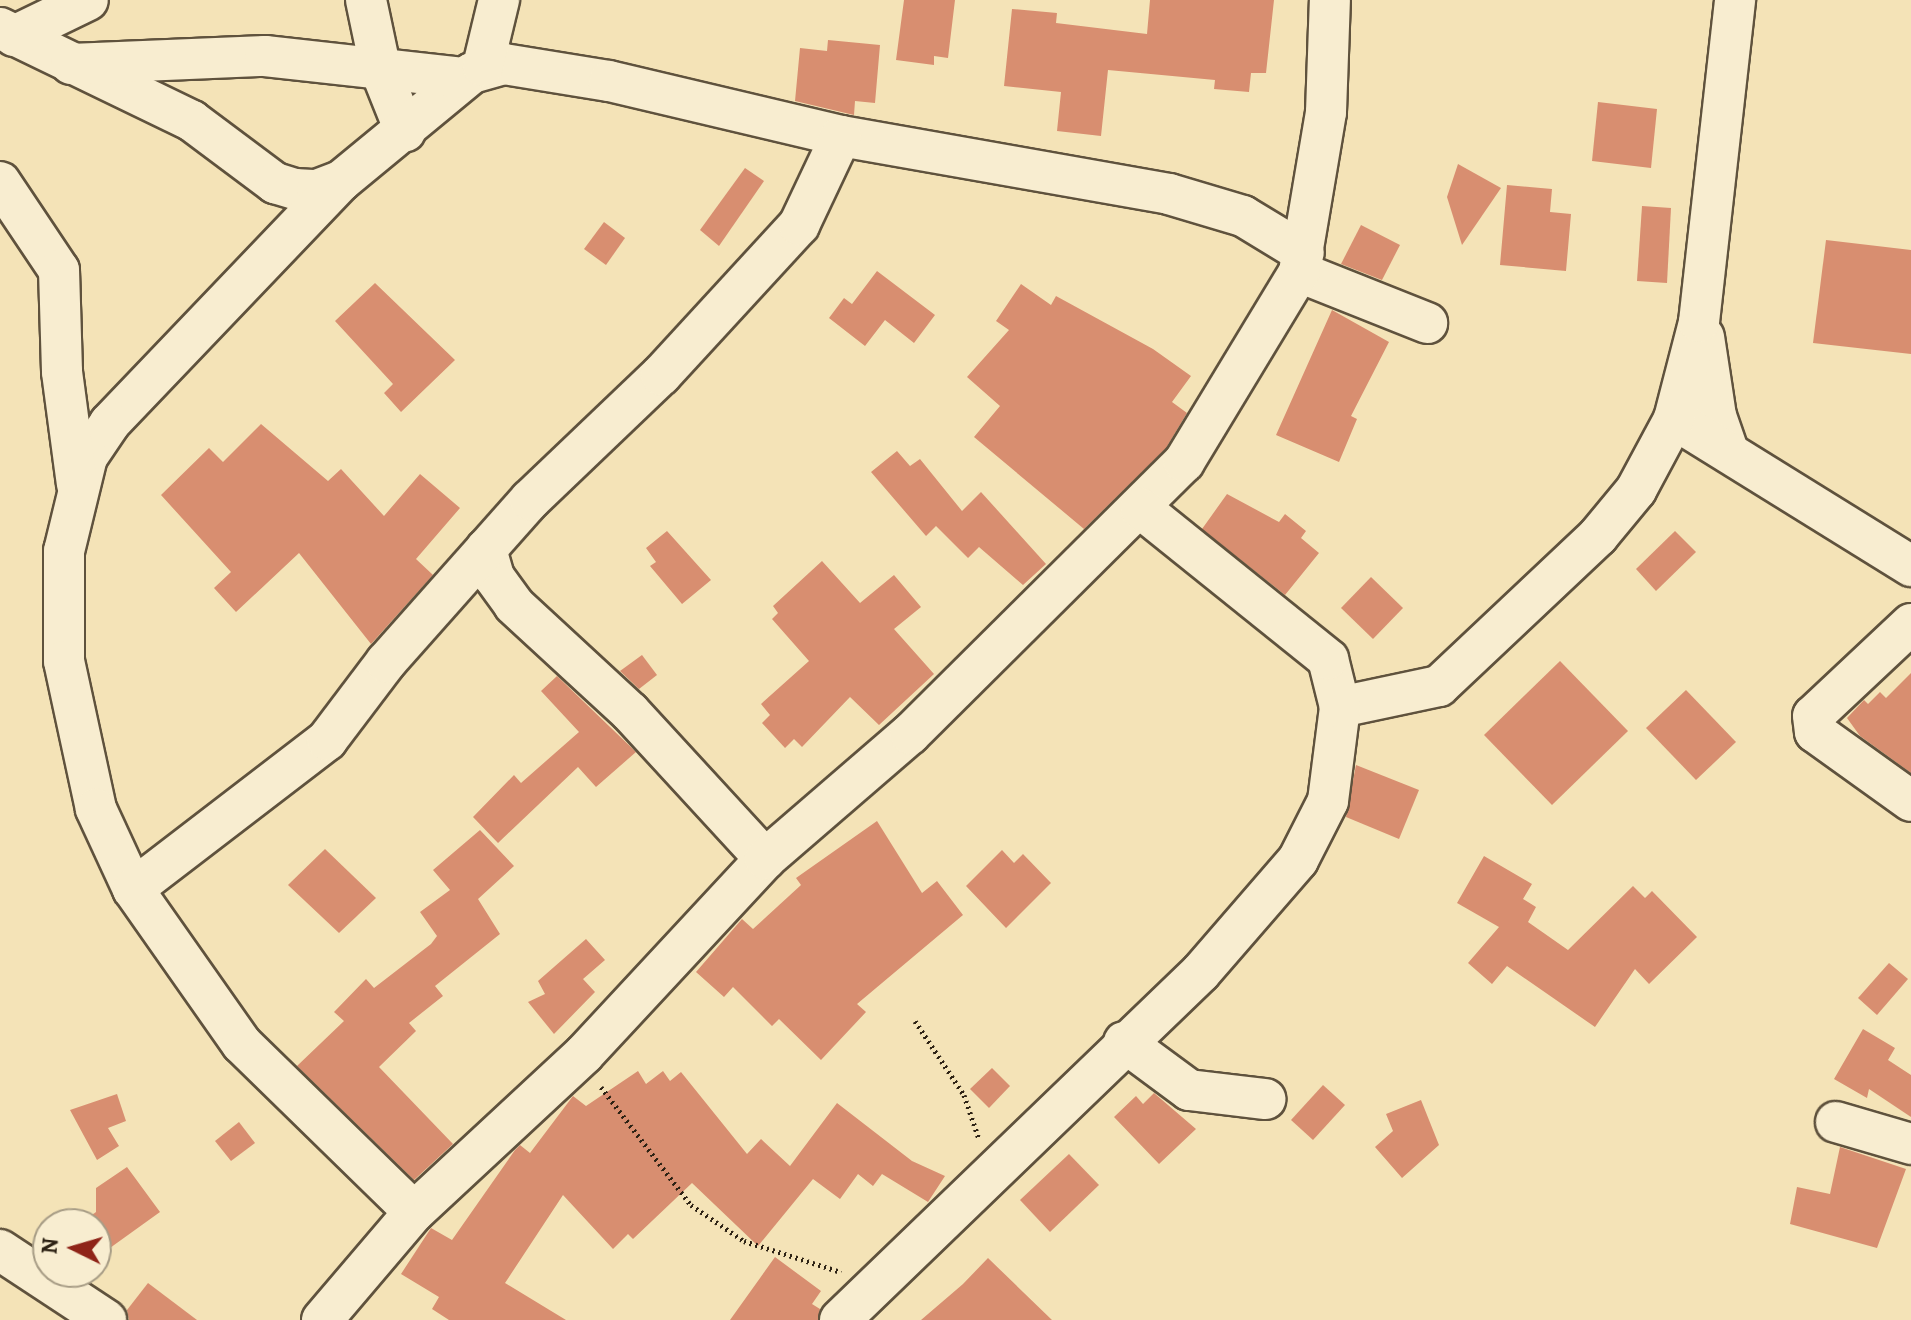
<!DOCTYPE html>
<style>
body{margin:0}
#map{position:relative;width:1911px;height:1320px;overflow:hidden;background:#f4e3b7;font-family:Alegreya,serif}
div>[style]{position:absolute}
.building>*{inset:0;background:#d88e70}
.path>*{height:5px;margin-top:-2.5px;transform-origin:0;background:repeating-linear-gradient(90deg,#2d2214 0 2px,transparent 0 6px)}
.roads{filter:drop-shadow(2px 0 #5f523d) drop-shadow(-2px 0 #5f523d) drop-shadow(0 2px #5f523d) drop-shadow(0 -2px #5f523d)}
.street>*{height:40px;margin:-20px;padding:0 20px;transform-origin:20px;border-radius:20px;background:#f8edd0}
span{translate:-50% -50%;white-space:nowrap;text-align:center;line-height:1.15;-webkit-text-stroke:6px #f8edd0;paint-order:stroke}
.north{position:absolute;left:32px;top:1208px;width:80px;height:80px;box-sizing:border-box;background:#f8edd0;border:2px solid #a79c85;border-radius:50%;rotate:275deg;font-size:22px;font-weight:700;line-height:32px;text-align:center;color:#2d2214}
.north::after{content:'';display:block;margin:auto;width:28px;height:36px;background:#8f2418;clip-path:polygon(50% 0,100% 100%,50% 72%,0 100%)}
</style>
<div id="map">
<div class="building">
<i style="clip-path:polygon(904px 0,955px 0,948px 58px,934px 56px,934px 65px,896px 60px)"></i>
<i style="clip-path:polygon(1150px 0,1274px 0,1266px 73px,1251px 73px,1249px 92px,1214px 89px,1215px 80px,1108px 70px,1101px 136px,1057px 131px,1061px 92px,1004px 86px,1012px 9px,1057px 13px,1056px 23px,1147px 34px)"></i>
<i style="clip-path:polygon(828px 40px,880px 45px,875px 103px,855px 101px,854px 115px,795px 101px,800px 48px,827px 51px)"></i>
<i style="clip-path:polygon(1598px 102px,1657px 109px,1651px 168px,1592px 161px)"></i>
<i style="clip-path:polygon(1458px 164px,1501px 188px,1462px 245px,1447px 197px)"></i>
<i style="clip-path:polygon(745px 168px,764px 181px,719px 246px,700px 230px)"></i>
<i style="clip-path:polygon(1507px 185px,1552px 189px,1550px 212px,1571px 214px,1566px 271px,1500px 265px)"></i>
<i style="clip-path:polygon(1642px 206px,1671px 208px,1667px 283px,1637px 281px)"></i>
<i style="clip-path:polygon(604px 222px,625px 238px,606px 265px,584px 249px)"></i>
<i style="clip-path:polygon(1361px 225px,1400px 245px,1382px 280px,1341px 264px)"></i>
<i style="clip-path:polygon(1826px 240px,1911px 250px,1911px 354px,1813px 343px)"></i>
<i style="clip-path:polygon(877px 271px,935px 315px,914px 343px,885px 320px,865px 346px,829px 318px,844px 298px,852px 304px)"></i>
<i style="clip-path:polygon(375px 283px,455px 360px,401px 412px,384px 393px,393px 384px,335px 321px)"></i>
<i style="clip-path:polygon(1021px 284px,1051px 305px,1056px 296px,1153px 349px,1191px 376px,1172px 402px,1187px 413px,1166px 448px,1084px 529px,974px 437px,1000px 406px,967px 377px,1009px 330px,996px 321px)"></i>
<i style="clip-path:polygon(1332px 310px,1389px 342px,1351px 416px,1357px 419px,1339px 462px,1276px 435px)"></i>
<i style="clip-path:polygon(261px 424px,328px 481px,341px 469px,384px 516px,420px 474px,460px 508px,416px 559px,433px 575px,371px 644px,299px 553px,236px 612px,214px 588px,231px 572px,161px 495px,209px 448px,223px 462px)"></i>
<i style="clip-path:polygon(897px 451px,910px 466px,920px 459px,962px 511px,981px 492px,1046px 564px,1023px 585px,979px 547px,968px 558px,936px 526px,926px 536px,871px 472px)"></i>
<i style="clip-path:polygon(1227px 494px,1279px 522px,1285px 514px,1306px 531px,1301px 538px,1319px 553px,1285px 595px,1202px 529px)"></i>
<i style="clip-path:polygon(667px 531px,711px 580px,682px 604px,650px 566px,656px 562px,646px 548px)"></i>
<i style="clip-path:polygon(1675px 531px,1696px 552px,1656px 591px,1636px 569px)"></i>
<i style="clip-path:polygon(822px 561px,860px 603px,894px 575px,921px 607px,894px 629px,934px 674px,879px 725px,850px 697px,802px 747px,794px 739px,785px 748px,762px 723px,770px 715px,761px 704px,809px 661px,772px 619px,778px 613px,773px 606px)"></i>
<i style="clip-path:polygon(1371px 577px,1403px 608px,1373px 639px,1341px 608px)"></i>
<i style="clip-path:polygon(642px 655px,657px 675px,639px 689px,620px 671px)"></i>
<i style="clip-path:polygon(1560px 661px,1628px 731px,1552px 805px,1484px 735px)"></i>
<i style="clip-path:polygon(1911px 673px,1911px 773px,1860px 736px,1847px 718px,1864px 700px,1868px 704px,1880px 692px,1886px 698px)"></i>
<i style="clip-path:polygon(557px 676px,636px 752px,596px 787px,578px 767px,498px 843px,473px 817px,514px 775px,521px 783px,579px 732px,541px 691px)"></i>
<i style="clip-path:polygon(1686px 690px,1736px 742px,1696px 780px,1646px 728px)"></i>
<i style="clip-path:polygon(1356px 765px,1419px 790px,1399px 839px,1346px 817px)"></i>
<i style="clip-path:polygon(877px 821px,922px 893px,937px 881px,963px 915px,857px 1004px,866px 1012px,821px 1060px,779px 1019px,772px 1026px,733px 987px,724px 997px,696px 972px,742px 919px,753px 929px,801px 885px,796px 878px)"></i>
<i style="clip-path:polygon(480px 830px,514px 866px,478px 899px,500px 934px,435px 986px,443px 996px,409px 1023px,416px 1031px,379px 1067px,453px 1144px,414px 1180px,297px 1066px,344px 1021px,334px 1012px,366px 979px,374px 988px,431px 944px,437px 936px,420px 912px,450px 890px,433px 870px)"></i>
<i style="clip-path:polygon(325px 849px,376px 898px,339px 933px,288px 885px)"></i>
<i style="clip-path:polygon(1002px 850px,1014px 863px,1023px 854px,1051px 883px,1006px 928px,966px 886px)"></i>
<i style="clip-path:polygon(1484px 856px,1532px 884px,1523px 899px,1536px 907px,1528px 922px,1568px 950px,1633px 886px,1645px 898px,1652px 891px,1697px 937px,1649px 984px,1635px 969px,1595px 1027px,1507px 966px,1492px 984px,1468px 963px,1499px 927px,1457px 903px)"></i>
<i style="clip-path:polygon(586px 939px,605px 960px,583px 979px,595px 992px,554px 1034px,528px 1002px,545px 994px,538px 981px)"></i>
<i style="clip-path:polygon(1889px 963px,1908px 979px,1877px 1015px,1858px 998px)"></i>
<i style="clip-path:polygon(1863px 1029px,1895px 1048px,1888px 1060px,1911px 1075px,1911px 1117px,1869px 1089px,1867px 1098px,1834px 1079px)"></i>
<i style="clip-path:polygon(992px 1068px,1010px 1086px,989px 1108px,970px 1089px)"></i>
<i style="clip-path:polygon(638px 1071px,646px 1084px,663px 1071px,670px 1081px,681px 1072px,747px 1154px,761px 1139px,790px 1166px,837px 1103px,912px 1161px,945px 1176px,928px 1202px,882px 1174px,873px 1186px,858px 1174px,840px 1199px,813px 1179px,758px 1246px,692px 1183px,633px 1239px,628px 1234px,613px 1249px,563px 1195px,505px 1283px,566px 1320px,449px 1320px,432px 1309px,439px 1297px,401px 1274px,431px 1228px,452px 1240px,515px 1150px,520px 1145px,530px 1153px,573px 1096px,586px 1106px)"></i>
<i style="clip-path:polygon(1323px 1085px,1345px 1105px,1313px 1140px,1291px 1120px)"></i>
<i style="clip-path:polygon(1154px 1093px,1196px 1129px,1159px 1164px,1114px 1117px,1136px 1096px,1143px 1104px)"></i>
<i style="clip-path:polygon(117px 1094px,126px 1121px,108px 1128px,119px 1146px,97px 1160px,70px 1110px)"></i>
<i style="clip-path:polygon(1421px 1100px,1439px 1145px,1402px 1178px,1375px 1147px,1393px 1131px,1386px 1114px)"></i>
<i style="clip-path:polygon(239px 1122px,255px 1143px,231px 1161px,215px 1141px)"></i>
<i style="clip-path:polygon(1840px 1147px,1906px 1169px,1877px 1248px,1790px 1224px,1797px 1187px,1830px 1194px)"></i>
<i style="clip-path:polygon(1069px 1154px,1099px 1185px,1050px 1232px,1020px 1200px)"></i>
<i style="clip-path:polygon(127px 1167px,160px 1212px,96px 1258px,96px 1224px,80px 1224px,96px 1212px,96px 1188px)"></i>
<i style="clip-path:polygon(775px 1257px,821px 1291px,812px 1304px,820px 1309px,818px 1320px,730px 1320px)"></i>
<i style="clip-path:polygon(988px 1258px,1052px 1320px,921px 1320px,963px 1284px)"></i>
<i style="clip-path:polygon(148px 1283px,197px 1320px,129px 1320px,127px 1310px)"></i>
</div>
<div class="path">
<i style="left:915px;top:1021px;width:89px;rotate:56.5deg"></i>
<i style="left:964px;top:1095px;width:46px;rotate:71.2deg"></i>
<i style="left:601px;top:1087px;width:148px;rotate:52.7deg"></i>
<i style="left:691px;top:1205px;width:64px;rotate:34.2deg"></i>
<i style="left:744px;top:1241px;width:102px;rotate:17.7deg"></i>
</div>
<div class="roads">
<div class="street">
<i style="left:366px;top:0;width:73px;rotate:78.1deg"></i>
<i style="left:381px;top:71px;width:65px;rotate:68.2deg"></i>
<i style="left:0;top:28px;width:213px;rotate:25.8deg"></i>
<i style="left:192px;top:121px;width:104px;rotate:36.8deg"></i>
<i style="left:275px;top:183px;width:21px;rotate:17deg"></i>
<i style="left:295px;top:189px;width:22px;rotate:3deg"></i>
<i style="left:317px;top:190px;width:26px;rotate:-21deg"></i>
<i style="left:341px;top:181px;width:170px;rotate:-39.5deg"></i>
<i style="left:472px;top:73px;width:33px;rotate:-16deg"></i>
<i style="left:504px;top:64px;width:106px;rotate:9.2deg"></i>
<i style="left:609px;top:81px;width:238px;rotate:13.3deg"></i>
<i style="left:841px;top:136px;width:333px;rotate:10deg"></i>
<i style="left:1169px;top:194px;width:77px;rotate:16.6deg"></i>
<i style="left:1243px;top:216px;width:71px;rotate:31.2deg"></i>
<i style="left:14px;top:36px;width:82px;rotate:-25.9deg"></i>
<i style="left:71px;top:64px;width:194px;rotate:-2.4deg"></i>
<i style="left:265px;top:56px;width:201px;rotate:6.3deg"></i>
<i style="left:483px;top:66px;width:68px;rotate:-76.4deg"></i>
<i style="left:341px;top:181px;width:335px;rotate:133.7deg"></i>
<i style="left:110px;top:423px;width:41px;rotate:124.1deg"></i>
<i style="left:87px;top:457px;width:97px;rotate:103.7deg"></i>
<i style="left:64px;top:551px;width:110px;rotate:90deg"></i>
<i style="left:64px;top:661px;width:151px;rotate:77.8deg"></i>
<i style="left:96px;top:809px;width:88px;rotate:65.2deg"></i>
<i style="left:133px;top:889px;width:189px;rotate:54.9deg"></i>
<i style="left:242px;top:1044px;width:240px;rotate:44.3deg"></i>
<i style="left:0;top:182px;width:106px;rotate:56.2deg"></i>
<i style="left:59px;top:270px;width:102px;rotate:88.3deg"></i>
<i style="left:62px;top:372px;width:113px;rotate:82.4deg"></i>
<i style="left:1299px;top:272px;width:138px;rotate:21.7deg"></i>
<i style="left:1704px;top:337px;width:80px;rotate:81.4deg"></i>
<i style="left:1716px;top:416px;width:36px;rotate:71deg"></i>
<i style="left:1674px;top:419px;width:279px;rotate:31.8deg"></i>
<i style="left:486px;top:549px;width:29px;rotate:74deg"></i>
<i style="left:494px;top:577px;width:34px;rotate:54deg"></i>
<i style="left:514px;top:605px;width:158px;rotate:42.7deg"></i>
<i style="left:630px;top:712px;width:200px;rotate:47.4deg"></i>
<i style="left:1911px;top:624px;width:134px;rotate:136.8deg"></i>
<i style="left:1813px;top:716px;width:16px;rotate:83deg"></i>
<i style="left:1815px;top:732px;width:118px;rotate:35.7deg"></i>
<i style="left:1340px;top:707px;width:101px;rotate:-12deg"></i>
<i style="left:1439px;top:686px;width:219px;rotate:-43.3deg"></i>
<i style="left:1598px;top:536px;width:60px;rotate:-50.4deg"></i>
<i style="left:1636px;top:490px;width:81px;rotate:-61.8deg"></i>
<i style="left:1674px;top:419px;width:100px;rotate:-75.5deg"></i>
<i style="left:1699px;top:322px;width:324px;rotate:-83.6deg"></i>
<i style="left:133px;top:889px;width:245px;rotate:-37.5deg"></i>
<i style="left:327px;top:740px;width:98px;rotate:-52.9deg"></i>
<i style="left:386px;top:662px;width:217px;rotate:-48.4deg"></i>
<i style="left:530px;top:500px;width:181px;rotate:-43.7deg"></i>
<i style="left:661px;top:375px;width:204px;rotate:-47.4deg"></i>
<i style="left:799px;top:225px;width:98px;rotate:-64.7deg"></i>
<i style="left:1124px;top:1042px;width:81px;rotate:36.4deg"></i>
<i style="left:1189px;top:1090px;width:77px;rotate:6.8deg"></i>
<i style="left:1836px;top:1122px;width:78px;rotate:16.3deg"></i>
<i style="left:0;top:1250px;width:127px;rotate:33.4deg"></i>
<i style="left:322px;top:1320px;width:142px;rotate:-49.6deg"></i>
<i style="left:414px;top:1212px;width:232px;rotate:-42.9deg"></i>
<i style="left:584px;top:1054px;width:266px;rotate:-47.1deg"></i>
<i style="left:765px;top:859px;width:191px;rotate:-40.8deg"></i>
<i style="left:910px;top:734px;width:386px;rotate:-44.8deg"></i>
<i style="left:1184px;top:462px;width:222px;rotate:-58.8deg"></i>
<i style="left:1299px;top:272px;width:162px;rotate:-80.4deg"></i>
<i style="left:1326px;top:112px;width:112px;rotate:-88deg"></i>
<i style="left:840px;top:1320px;width:501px;rotate:-43.95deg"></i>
<i style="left:1201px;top:972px;width:148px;rotate:-49.1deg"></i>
<i style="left:1298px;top:860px;width:66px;rotate:-63deg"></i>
<i style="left:1328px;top:801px;width:95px;rotate:-82.7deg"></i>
<i style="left:1340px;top:707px;width:49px;rotate:-104deg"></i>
<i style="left:1328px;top:659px;width:241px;rotate:-141.2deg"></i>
</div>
</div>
<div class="north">N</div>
</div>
